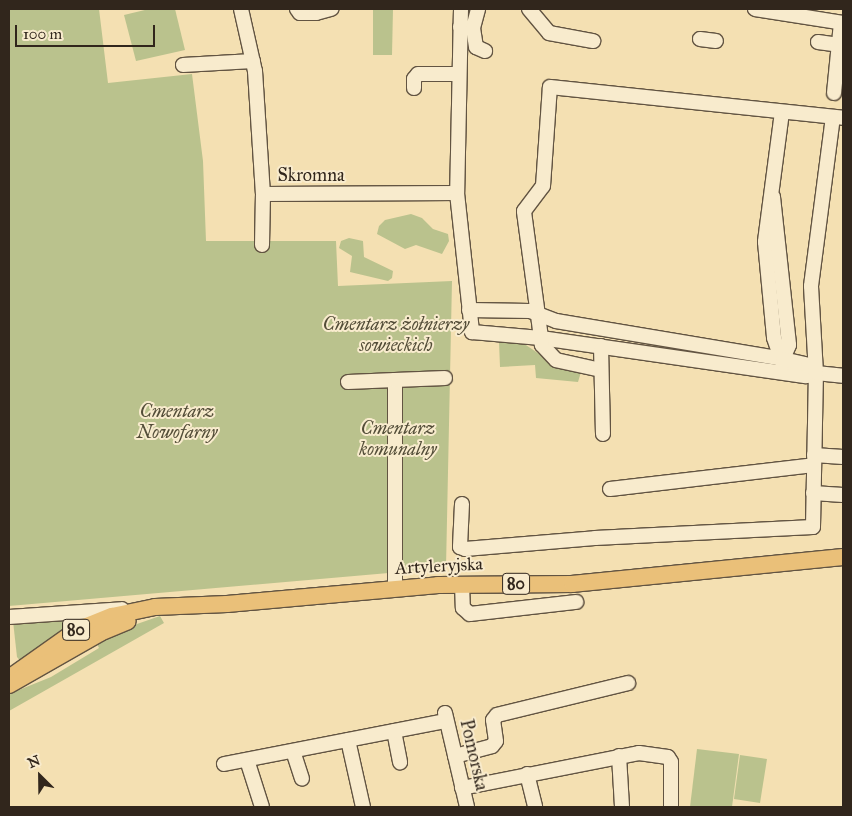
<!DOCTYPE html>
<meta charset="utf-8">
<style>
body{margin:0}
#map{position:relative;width:852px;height:816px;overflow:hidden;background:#f4e0b2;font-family:"IM FELL Great Primer",serif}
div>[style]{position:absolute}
.green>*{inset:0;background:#bac28d}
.roads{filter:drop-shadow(1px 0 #625442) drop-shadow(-1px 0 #625442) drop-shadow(0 1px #625442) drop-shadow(0 -1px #625442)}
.minor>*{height:14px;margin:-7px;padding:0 7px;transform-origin:7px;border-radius:7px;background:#f8ebcd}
.major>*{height:16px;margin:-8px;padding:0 8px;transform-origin:8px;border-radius:8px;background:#eac079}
span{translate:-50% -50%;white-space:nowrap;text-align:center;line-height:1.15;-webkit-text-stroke:4px #f8ebcd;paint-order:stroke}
.shield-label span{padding:1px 4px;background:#f8ebcd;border:1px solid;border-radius:4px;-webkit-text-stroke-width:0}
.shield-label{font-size:16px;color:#31261c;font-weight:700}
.street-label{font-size:18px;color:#31261c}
.park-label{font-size:18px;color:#534d38;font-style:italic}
.frame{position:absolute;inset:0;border:10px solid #31261c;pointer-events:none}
.north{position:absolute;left:15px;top:751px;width:50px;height:50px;-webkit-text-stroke:4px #f8ebcd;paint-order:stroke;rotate:337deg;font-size:14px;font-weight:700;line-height:20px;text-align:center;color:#31261c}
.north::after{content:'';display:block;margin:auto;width:18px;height:22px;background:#31261c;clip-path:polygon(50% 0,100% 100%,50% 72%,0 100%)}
.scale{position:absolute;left:15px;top:25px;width:140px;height:22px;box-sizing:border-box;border:2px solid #31261c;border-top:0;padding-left:6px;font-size:15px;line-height:18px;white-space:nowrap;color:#31261c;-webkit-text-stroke:4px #f8ebcd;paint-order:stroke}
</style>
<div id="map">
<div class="green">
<i style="clip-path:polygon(9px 9px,99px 9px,108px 83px,192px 74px,203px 161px,206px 241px,336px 241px,338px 286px,452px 281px,446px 568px,9px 606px)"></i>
<i style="clip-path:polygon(149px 9px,175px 9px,185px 50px,136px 61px,124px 15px)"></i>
<i style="clip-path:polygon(373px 9px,393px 9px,392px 55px,373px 55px)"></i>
<i style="clip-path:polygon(411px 214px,422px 218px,433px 229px,448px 234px,449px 241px,442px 254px,416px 245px,405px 249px,377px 234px,379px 226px,385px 220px)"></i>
<i style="clip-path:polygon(349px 238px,363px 241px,364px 257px,393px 271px,392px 278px,388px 281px,350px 272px,352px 256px,339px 248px,341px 241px)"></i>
<i style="clip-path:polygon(520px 341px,554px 364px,581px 372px,578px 382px,536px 378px,535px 365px,500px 367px,499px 342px)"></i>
<i style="clip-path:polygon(98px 616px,21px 662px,17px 657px,13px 621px)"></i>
<i style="clip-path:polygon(160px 616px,164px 623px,9px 711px,9px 694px,51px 677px,99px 648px,97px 644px,114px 632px)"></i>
<i style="clip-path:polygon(697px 749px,739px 754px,732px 807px,690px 807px)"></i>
<i style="clip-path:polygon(740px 755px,767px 759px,760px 803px,734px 799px)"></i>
</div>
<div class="roads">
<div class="minor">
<i style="left:241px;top:9px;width:64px;rotate:77.3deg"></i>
<i style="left:255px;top:71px;width:123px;rotate:86.3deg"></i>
<i style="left:263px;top:194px;width:194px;rotate:-0.3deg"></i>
<i style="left:297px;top:9px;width:5px;rotate:53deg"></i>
<i style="left:300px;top:13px;width:16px"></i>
<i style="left:316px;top:13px;width:16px;rotate:-15deg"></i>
<i style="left:461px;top:9px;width:184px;rotate:91.2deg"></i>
<i style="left:457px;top:193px;width:140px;rotate:83.8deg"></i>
<i style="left:472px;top:332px;width:69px;rotate:5deg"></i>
<i style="left:541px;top:338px;width:268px;rotate:8.2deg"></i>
<i style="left:806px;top:376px;width:10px;rotate:-17deg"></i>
<i style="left:816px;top:373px;width:27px;rotate:6deg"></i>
<i style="left:529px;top:9px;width:31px;rotate:50deg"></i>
<i style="left:549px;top:33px;width:45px;rotate:10.3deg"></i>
<i style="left:755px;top:9px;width:89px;rotate:9deg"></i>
<i style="left:460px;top:27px;width:13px;rotate:4deg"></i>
<i style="left:473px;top:28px;width:20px;rotate:-75deg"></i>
<i style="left:473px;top:28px;width:19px;rotate:81deg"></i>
<i style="left:476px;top:47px;width:10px;rotate:24deg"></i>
<i style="left:700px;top:39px;width:16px;rotate:7deg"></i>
<i style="left:818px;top:42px;width:21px;rotate:8deg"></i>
<i style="left:183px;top:65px;width:70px;rotate:-3.3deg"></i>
<i style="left:414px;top:88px;width:9px;rotate:-90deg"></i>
<i style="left:414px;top:79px;width:6px;rotate:-51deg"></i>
<i style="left:418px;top:74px;width:41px"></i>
<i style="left:834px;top:93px;width:70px;rotate:-84.3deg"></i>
<i style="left:782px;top:112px;width:131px;rotate:97.5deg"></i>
<i style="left:765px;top:242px;width:96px;rotate:84.6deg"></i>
<i style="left:774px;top:338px;width:28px;rotate:71deg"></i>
<i style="left:773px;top:197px;width:149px;rotate:83.8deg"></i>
<i style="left:789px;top:345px;width:15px;rotate:113deg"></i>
<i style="left:262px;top:245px;width:51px;rotate:-88.9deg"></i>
<i style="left:469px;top:310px;width:61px;rotate:0.9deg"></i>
<i style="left:530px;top:311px;width:28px;rotate:21deg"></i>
<i style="left:556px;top:321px;width:230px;rotate:9.5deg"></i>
<i style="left:783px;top:359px;width:26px;rotate:13deg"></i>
<i style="left:808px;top:365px;width:11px;rotate:45deg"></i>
<i style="left:601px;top:346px;width:88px;rotate:88.7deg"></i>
<i style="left:601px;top:370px;width:46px;rotate:-167.5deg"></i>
<i style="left:556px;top:360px;width:21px;rotate:-133deg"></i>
<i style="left:542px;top:345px;width:135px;rotate:-97.7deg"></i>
<i style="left:524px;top:211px;width:31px;rotate:-53deg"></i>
<i style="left:543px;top:186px;width:99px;rotate:-86deg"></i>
<i style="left:550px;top:87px;width:295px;rotate:6deg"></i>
<i style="left:348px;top:382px;width:47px;rotate:-2.4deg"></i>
<i style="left:814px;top:455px;width:29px;rotate:4deg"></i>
<i style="left:610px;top:489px;width:205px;rotate:-6.7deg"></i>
<i style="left:813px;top:493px;width:30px;rotate:4deg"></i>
<i style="left:462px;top:504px;width:43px;rotate:92.7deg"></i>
<i style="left:460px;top:547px;width:5px;rotate:22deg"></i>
<i style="left:465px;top:549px;width:130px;rotate:-4.8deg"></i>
<i style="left:595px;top:538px;width:218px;rotate:-2.9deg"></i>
<i style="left:813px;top:527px;width:154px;rotate:-88.9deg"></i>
<i style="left:816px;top:373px;width:87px;rotate:-93.3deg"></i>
<i style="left:811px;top:286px;width:170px;rotate:-82.6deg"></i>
<i style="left:462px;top:584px;width:24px;rotate:88deg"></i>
<i style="left:463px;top:608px;width:9px;rotate:41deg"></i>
<i style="left:470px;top:614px;width:107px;rotate:-6.5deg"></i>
<i style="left:395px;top:588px;width:208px;rotate:-90deg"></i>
<i style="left:395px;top:380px;width:50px;rotate:-2.3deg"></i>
<i style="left:9px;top:617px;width:113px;rotate:-4deg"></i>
<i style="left:445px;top:713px;width:97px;rotate:76.8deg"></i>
<i style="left:394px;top:731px;width:32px;rotate:79deg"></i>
<i style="left:348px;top:740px;width:69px;rotate:77.4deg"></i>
<i style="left:293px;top:751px;width:29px;rotate:72deg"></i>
<i style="left:455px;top:756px;width:38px;rotate:-15deg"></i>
<i style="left:492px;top:746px;width:6px;rotate:-51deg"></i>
<i style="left:496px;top:741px;width:21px;rotate:-98deg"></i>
<i style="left:493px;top:720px;width:6px;rotate:-51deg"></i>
<i style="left:497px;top:715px;width:135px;rotate:-13.7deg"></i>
<i style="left:619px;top:756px;width:51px;rotate:86.6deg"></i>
<i style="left:247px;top:760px;width:49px;rotate:72.3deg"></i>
<i style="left:224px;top:764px;width:226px;rotate:-11deg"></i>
<i style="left:527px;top:774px;width:34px;rotate:76deg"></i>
<i style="left:462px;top:788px;width:180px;rotate:-11.2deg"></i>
<i style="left:639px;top:753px;width:29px;rotate:8deg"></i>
<i style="left:668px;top:757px;width:6px;rotate:59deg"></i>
<i style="left:671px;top:762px;width:45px;rotate:90deg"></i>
</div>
<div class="major">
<i style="left:9px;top:678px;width:83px;rotate:-35.2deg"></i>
<i style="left:77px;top:630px;width:38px;rotate:-22deg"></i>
<i style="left:112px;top:616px;width:44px;rotate:-11.8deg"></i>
<i style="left:155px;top:607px;width:72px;rotate:-2.4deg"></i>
<i style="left:227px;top:604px;width:212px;rotate:-5.1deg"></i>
<i style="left:438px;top:585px;width:134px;rotate:-0.4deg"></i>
<i style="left:572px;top:584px;width:272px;rotate:-5.7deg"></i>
<i style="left:9px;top:685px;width:105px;rotate:-29.7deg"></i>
<i style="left:100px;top:633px;width:30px;rotate:-23deg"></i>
</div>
</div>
<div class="shield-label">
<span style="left:516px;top:584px">80</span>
<span style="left:76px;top:630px">80</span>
</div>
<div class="street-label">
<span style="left:311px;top:175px">Skromna</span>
<span style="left:439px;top:566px;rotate:-3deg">Artyleryjska</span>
<span style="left:474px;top:755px;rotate:77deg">Pomorska</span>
</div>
<div class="park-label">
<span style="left:396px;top:335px">Cmentarz żołnierzy<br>sowieckich</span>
<span style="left:177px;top:422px">Cmentarz<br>Nowofarny</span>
<span style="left:398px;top:439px">Cmentarz<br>komunalny</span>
</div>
<div class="frame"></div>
<div class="north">N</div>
<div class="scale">100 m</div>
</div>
